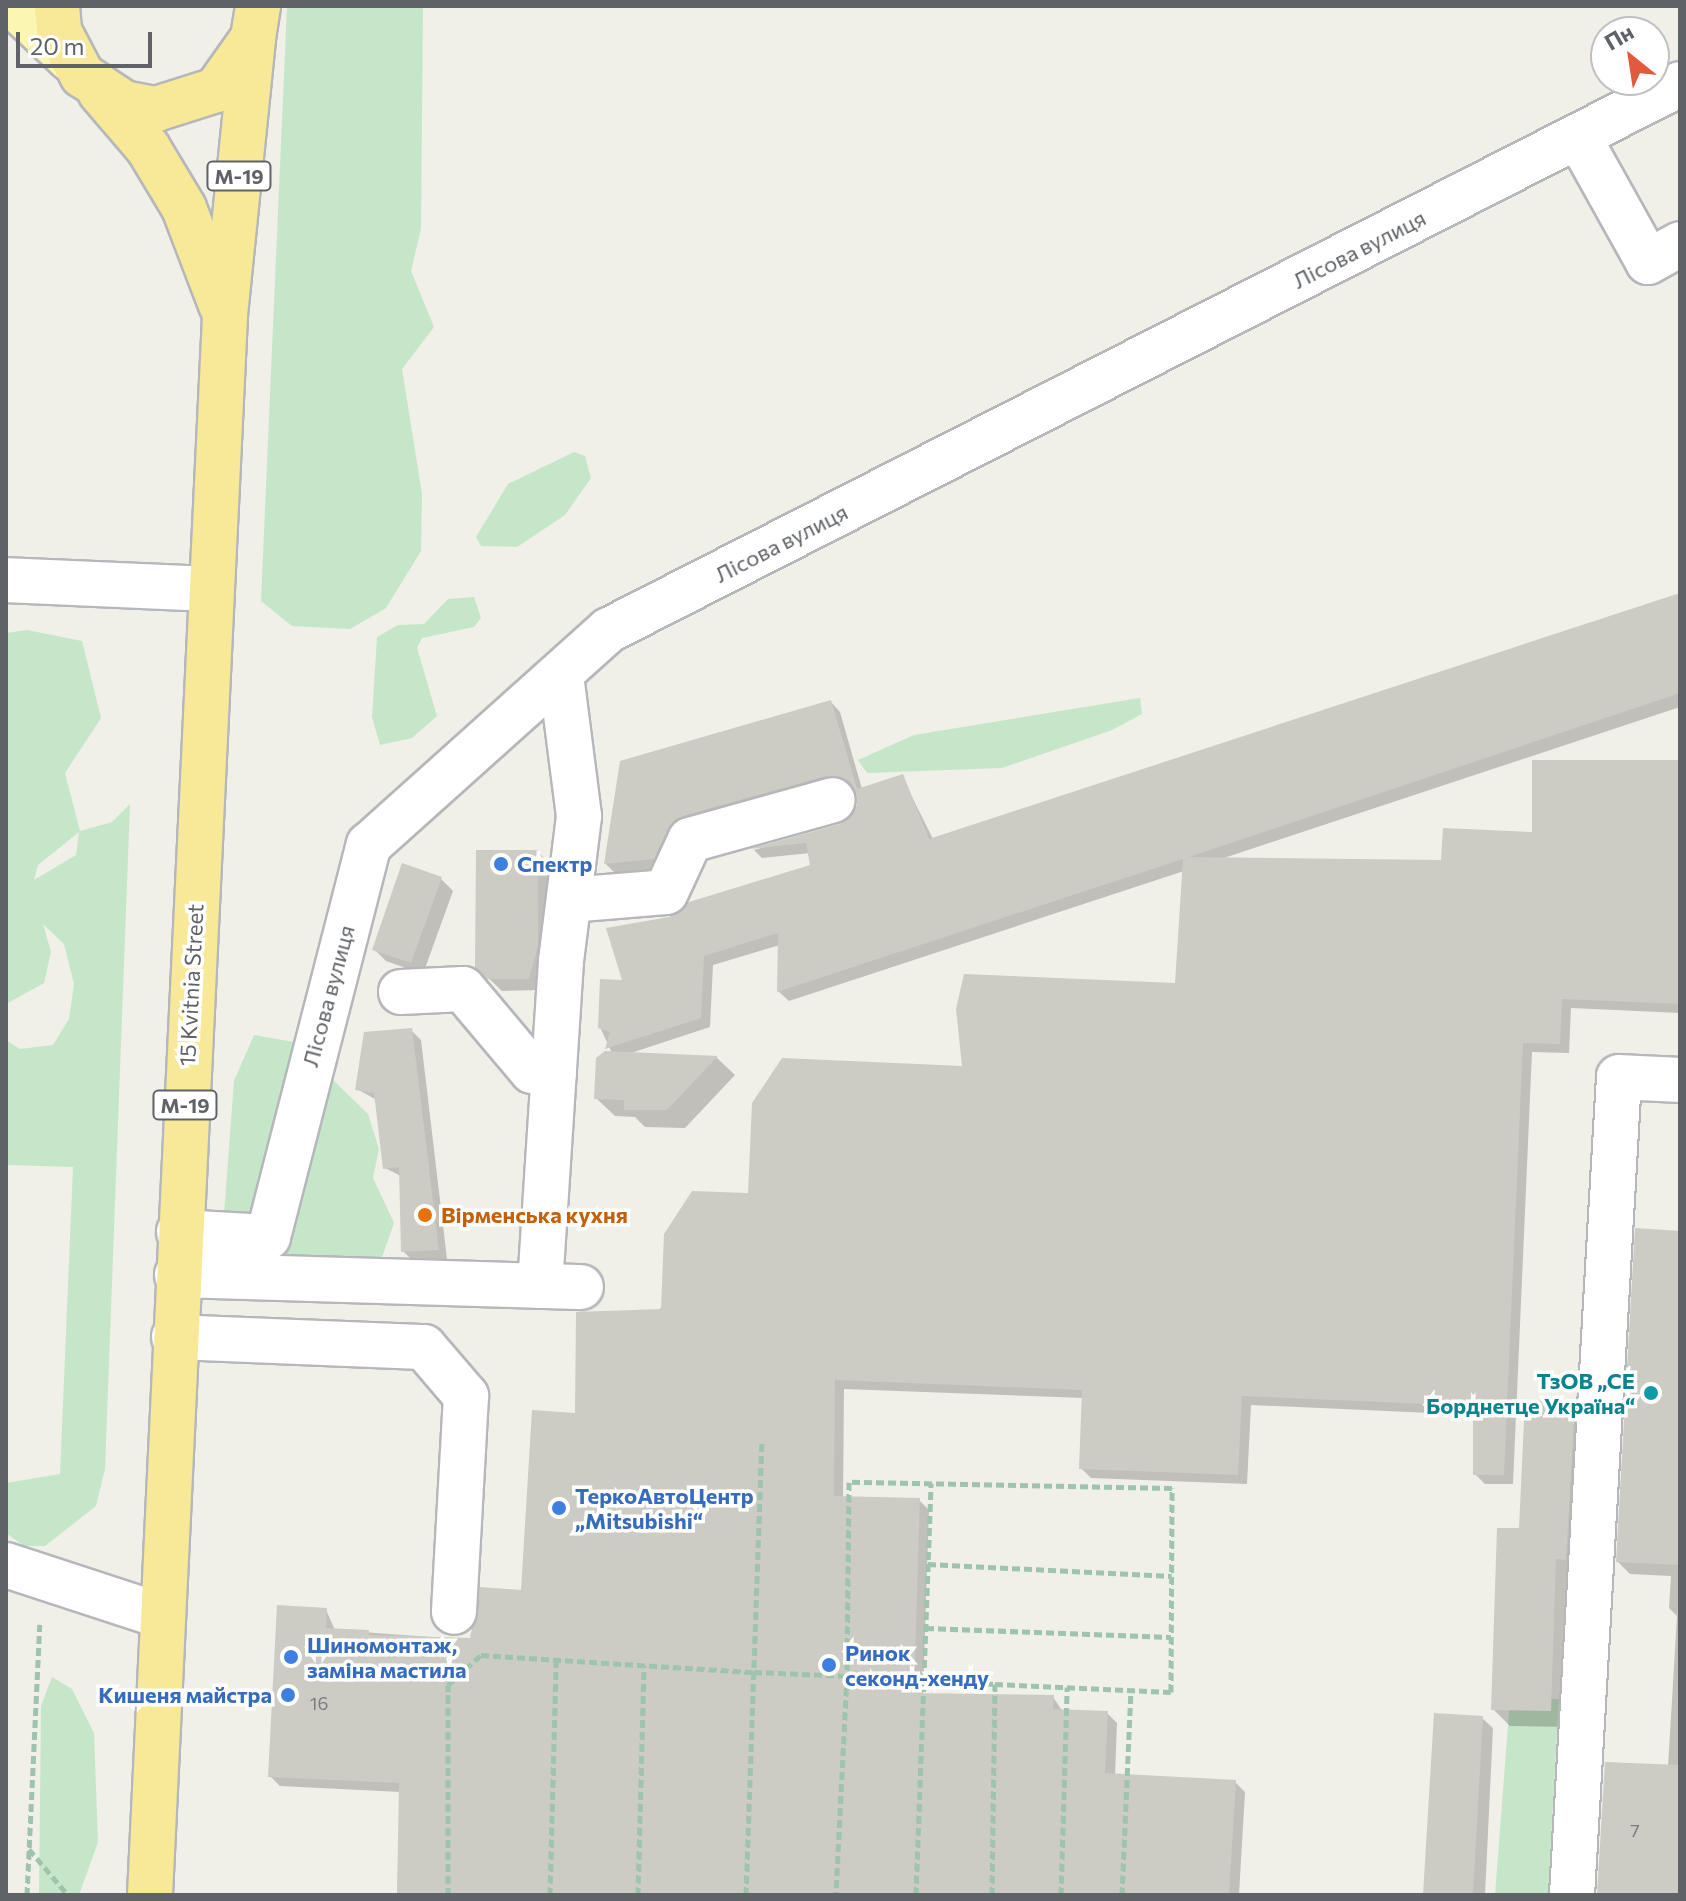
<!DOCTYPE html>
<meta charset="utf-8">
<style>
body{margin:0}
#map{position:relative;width:1686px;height:1901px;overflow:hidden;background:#f0efe8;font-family:Commissioner,sans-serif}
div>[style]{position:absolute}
.green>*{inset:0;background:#c6e6c9}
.shadow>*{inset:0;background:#0003}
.building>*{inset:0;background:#cccbc4}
.path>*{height:5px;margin-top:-2.5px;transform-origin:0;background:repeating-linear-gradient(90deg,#9ec4ad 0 8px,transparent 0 12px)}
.roads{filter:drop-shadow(2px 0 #b5b7bb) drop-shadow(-2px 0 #b5b7bb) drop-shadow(0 2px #b5b7bb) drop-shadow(0 -2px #b5b7bb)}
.minor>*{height:44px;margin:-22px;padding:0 22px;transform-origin:22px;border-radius:22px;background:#fff}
.major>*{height:44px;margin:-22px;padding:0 22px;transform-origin:22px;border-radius:22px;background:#fbf7b2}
.highway>*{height:44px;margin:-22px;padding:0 22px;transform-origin:22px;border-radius:22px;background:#f8e998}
.dots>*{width:22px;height:22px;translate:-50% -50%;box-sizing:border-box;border:4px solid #fff;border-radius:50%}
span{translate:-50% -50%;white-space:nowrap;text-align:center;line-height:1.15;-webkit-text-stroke:7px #fff;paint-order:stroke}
.number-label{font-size:18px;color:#7a7c7e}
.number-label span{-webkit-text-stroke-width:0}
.shield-label span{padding:2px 6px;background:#fff;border:2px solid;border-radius:6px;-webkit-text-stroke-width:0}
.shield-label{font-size:20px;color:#5f6267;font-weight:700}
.street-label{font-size:22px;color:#5f6267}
.shop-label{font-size:22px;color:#366cbe;font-weight:700}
.left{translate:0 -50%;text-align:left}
.right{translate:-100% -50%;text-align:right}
.food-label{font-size:22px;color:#c56008;font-weight:700}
.culture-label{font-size:22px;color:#0d838f;font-weight:700}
.frame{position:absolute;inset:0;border:8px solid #5f6267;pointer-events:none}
.north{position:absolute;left:1590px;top:16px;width:80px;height:80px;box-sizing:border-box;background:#fff;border:2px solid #bfc0c2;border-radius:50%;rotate:330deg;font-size:22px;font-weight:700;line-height:32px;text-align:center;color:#5f6267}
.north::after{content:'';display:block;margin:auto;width:28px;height:36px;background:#e15a3d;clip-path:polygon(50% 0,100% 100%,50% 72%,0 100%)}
.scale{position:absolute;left:16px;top:32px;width:136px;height:36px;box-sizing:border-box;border:4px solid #5f6267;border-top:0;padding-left:10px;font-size:24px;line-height:28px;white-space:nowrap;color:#5f6267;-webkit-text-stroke:6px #fff;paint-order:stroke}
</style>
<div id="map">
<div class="green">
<i style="clip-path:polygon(287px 6px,423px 6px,421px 229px,411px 271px,434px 327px,402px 369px,422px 494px,421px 551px,386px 608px,350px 629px,292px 626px,261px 601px)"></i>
<i style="clip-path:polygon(574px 452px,585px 456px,591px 478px,565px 515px,517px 547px,481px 546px,476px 537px,508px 484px)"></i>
<i style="clip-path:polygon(474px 597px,481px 618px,474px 627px,422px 638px,417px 648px,437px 716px,412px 738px,380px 745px,372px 717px,377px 637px,398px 625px,424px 624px,448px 599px)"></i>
<i style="clip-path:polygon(evenodd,27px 630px,82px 641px,101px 718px,65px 773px,80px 831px,112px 822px,130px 804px,105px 1469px,96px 1506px,45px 1546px,24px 1546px,6px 1533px,6px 1483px,60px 1474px,73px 1167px,8px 1165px,6px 1040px,20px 1049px,53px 1045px,69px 1019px,74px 984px,64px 944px,43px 924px,51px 952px,44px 983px,6px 1004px,6px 633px,27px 630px,79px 832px,76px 855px,34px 880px,38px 865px,79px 832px)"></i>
<i style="clip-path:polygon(1140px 698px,1142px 714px,1112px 730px,1002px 768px,867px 773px,858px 760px,914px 735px)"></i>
<i style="clip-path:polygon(254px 1035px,294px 1042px,368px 1114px,379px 1149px,373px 1178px,394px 1223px,373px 1283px,277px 1267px,224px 1214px,234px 1081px)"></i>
<i style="clip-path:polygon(52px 1677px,72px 1689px,94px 1733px,98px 1842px,79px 1895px,39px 1895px,41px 1706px)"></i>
<i style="clip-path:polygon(1510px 1699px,1559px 1699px,1548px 1895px,1495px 1895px)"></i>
</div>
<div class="shadow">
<i style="clip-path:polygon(1680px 596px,1680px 707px,1221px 859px,1443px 862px,1534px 834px,1680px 762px,1680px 1013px,1571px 1008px,1569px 1053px,1532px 1052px,1513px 1484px,1485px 1484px,1475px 1474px,1475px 1415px,1251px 1405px,1247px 1484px,1091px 1478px,1081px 1468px,1084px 1398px,844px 1389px,843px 1499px,919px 1500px,929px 1510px,923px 1695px,1053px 1697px,1063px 1712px,1107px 1713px,1117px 1723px,1115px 1776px,1235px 1782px,1245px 1792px,1239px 1895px,397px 1895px,401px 1792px,280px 1786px,270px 1776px,326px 1610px,335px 1630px,471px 1640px,523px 1592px,576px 1415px,750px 1195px,964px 1068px,1177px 985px,1184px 871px,789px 1001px,779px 992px,780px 945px,713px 965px,710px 1027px,631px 1053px,717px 1058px,735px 1075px,685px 1128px,645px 1127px,635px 1117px,615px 1116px,596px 1098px,612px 1053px,600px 1027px,624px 982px,670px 919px,813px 867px,810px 853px,762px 858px,754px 850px,841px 826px,860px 806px,854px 789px,837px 785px,663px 868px,615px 873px,606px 864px,831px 702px,840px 712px,862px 789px,902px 777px,933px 839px)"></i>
<i style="clip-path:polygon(538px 852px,550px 864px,547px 978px,540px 990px,502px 991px,477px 967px)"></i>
<i style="clip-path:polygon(441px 879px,453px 891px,423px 974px,386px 961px,374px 949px)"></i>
<i style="clip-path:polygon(411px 1030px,421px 1040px,447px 1259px,412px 1260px,403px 1251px,401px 1176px,385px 1168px,377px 1100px,357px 1089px)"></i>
<i style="clip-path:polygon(1680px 1233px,1680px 1895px,1599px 1895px,1668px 1767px,1677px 1616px,1669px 1608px,1671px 1576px,1630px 1574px,1618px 1562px)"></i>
<i style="clip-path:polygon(1574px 1404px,1591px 1421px,1567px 1727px,1510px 1726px,1493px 1709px,1520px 1530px)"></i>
<i style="clip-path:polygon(1482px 1718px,1493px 1728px,1485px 1895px,1425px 1895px)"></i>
</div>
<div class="building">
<i style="clip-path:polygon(1680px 593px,1680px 693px,1189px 857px,1441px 860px,1443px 828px,1532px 832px,1532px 760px,1680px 760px,1680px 1004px,1562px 999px,1560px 1044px,1523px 1043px,1504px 1475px,1473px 1475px,1473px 1406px,1242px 1396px,1238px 1475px,1079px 1469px,1082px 1390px,835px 1380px,834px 1496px,920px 1498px,914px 1693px,1054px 1695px,1053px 1709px,1108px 1711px,1105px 1773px,1236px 1780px,1229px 1895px,397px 1895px,399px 1783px,268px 1777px,277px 1605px,327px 1608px,326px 1628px,369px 1630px,369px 1635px,470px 1638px,480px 1587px,521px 1590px,532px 1410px,575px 1413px,576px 1312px,661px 1309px,664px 1234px,692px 1191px,748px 1193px,752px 1103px,782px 1058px,962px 1066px,956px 1009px,964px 974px,1175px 983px,1183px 859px,777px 992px,778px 933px,704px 956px,701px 1018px,605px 1049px,610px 1032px,598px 1028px,600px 979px,622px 980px,606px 928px,669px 917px,689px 902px,810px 865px,806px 843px,750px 849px,840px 824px,857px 805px,850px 782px,826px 776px,683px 816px,654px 859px,604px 864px,620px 761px,831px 700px,857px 789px,903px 774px,929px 839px)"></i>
<i style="clip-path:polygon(476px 850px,538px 850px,538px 945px,529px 979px,487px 979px,475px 968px)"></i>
<i style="clip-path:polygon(402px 863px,442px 877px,411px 963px,372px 950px)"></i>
<i style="clip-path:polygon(412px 1028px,439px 1250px,401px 1252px,399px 1167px,383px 1169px,374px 1093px,355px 1090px,364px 1032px)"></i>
<i style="clip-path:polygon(605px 1051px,718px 1056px,667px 1110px,624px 1110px,624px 1100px,594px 1099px,596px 1058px)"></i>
<i style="clip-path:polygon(1635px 1228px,1680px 1231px,1680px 1565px,1616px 1562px)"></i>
<i style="clip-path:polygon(1525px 1400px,1575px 1402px,1566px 1560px,1556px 1559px,1551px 1711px,1491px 1710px,1497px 1528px,1519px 1528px)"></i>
<i style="clip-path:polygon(1434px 1713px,1483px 1716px,1473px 1895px,1423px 1895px)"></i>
<i style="clip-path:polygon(1605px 1762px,1680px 1765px,1680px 1895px,1597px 1895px)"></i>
</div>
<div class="path">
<i style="left:928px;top:1564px;width:244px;rotate:2.8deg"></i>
<i style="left:926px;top:1628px;width:245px;rotate:2.1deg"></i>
<i style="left:29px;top:1849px;width:60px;rotate:49.7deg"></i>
<i style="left:27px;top:1895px;width:271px;rotate:-87.3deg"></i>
<i style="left:448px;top:1895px;width:210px;rotate:-90deg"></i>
<i style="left:448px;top:1685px;width:45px;rotate:-42.3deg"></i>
<i style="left:481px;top:1655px;width:274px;rotate:3.6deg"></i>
<i style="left:754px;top:1672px;width:93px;rotate:2.5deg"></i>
<i style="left:847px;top:1676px;width:78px;rotate:2.9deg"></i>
<i style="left:925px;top:1680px;width:70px;rotate:3.3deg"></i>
<i style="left:995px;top:1684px;width:176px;rotate:2.6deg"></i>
<i style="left:1171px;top:1692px;width:204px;rotate:-89.7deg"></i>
<i style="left:1172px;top:1488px;width:323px;rotate:-178.9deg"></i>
<i style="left:849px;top:1482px;width:194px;rotate:90.6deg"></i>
<i style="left:847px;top:1676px;width:219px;rotate:92.9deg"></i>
<i style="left:550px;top:1895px;width:235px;rotate:-88.5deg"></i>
<i style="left:638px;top:1895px;width:230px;rotate:-88.5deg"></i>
<i style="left:746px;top:1895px;width:454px;rotate:-88deg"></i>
<i style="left:916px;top:1895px;width:412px;rotate:-87.9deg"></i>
<i style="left:992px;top:1895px;width:211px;rotate:-89.2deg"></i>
<i style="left:1061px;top:1895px;width:208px;rotate:-88.3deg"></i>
<i style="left:1122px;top:1895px;width:205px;rotate:-87.5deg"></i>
</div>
<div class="roads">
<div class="minor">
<i style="left:1578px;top:136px;width:144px;rotate:60.9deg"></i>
<i style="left:1648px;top:262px;width:37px;rotate:-29deg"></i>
<i style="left:6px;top:580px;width:205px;rotate:2.5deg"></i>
<i style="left:569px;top:900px;width:97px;rotate:-4.7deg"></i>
<i style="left:666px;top:892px;width:57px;rotate:-65.2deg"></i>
<i style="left:690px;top:840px;width:148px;rotate:-15.6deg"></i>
<i style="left:401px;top:992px;width:62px;rotate:-2.8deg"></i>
<i style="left:463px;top:989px;width:107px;rotate:49.9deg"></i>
<i style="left:532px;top:1071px;width:22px;rotate:8deg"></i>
<i style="left:179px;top:1232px;width:89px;rotate:3.2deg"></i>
<i style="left:268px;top:1237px;width:405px;rotate:-75.6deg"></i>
<i style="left:369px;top:845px;width:322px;rotate:-41.9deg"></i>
<i style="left:609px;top:630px;width:1202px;rotate:-27.01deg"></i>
<i style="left:177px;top:1275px;width:404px;rotate:1.7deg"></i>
<i style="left:540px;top:1286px;width:326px;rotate:-86.3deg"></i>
<i style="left:561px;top:961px;width:146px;rotate:-82.9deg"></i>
<i style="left:579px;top:816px;width:142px;rotate:-97.3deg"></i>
<i style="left:174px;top:1337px;width:250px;rotate:2.3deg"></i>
<i style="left:424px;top:1347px;width:65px;rotate:49.4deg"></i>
<i style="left:466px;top:1396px;width:216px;rotate:93.2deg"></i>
<i style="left:6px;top:1565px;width:161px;rotate:18.1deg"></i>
<i style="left:1572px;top:1895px;width:819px;rotate:-86.71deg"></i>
<i style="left:1619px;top:1077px;width:61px;rotate:2.8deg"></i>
</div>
<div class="major">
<i style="left:14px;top:6px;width:77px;rotate:43.4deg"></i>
</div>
<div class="highway">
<i style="left:57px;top:6px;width:25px;rotate:85deg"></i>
<i style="left:59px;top:31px;width:50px;rotate:62.4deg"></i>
<i style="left:82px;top:75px;width:50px;rotate:33.7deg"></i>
<i style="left:124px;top:103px;width:33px;rotate:11deg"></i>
<i style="left:156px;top:109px;width:63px;rotate:-17.6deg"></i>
<i style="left:216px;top:90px;width:64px;rotate:-54.6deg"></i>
<i style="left:253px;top:38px;width:32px;rotate:-81deg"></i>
<i style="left:100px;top:92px;width:74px;rotate:49.4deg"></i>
<i style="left:148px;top:148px;width:70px;rotate:59deg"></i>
<i style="left:184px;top:208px;width:104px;rotate:69.1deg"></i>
<i style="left:150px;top:1895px;width:1582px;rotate:-87.28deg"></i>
<i style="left:225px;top:315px;width:278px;rotate:-84.2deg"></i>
</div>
</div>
<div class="dots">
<i style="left:501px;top:864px;background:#3f7fe0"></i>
<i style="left:425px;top:1215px;background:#e8710a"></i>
<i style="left:1651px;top:1393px;background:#0f9aa8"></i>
<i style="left:559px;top:1508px;background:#3f7fe0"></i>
<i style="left:291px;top:1657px;background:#3f7fe0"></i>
<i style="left:829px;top:1665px;background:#3f7fe0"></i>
<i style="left:288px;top:1695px;background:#3f7fe0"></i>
</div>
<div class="number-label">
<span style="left:319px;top:1703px">16</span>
<span style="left:1635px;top:1830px">7</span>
</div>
<div class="shield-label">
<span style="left:239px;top:176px">М-19</span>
<span style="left:185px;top:1105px">М-19</span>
</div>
<div class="street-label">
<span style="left:1359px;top:249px;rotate:-27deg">Лісова вулиця</span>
<span style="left:781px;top:543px;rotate:-27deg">Лісова вулиця</span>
<span style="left:191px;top:985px;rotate:-87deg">15 Kvitnia Street</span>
<span style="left:328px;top:996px;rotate:-75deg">Лісова вулиця</span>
</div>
<div class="shop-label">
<span class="left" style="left:517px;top:864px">Спектр</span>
<span class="left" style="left:575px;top:1508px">ТеркоАвтоЦентр<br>„Mitsubishi“</span>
<span class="left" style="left:307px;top:1657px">Шиномонтаж,<br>заміна мастила</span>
<span class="left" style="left:845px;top:1665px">Ринок<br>секонд-хенду</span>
<span class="right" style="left:272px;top:1695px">Кишеня майстра</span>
</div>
<div class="food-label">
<span class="left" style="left:441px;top:1215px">Вірменська кухня</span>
</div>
<div class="culture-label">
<span class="right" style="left:1635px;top:1393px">ТзОВ „СЕ<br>Борднетце Україна“</span>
</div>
<div class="frame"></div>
<div class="north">Пн</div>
<div class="scale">20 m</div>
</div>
